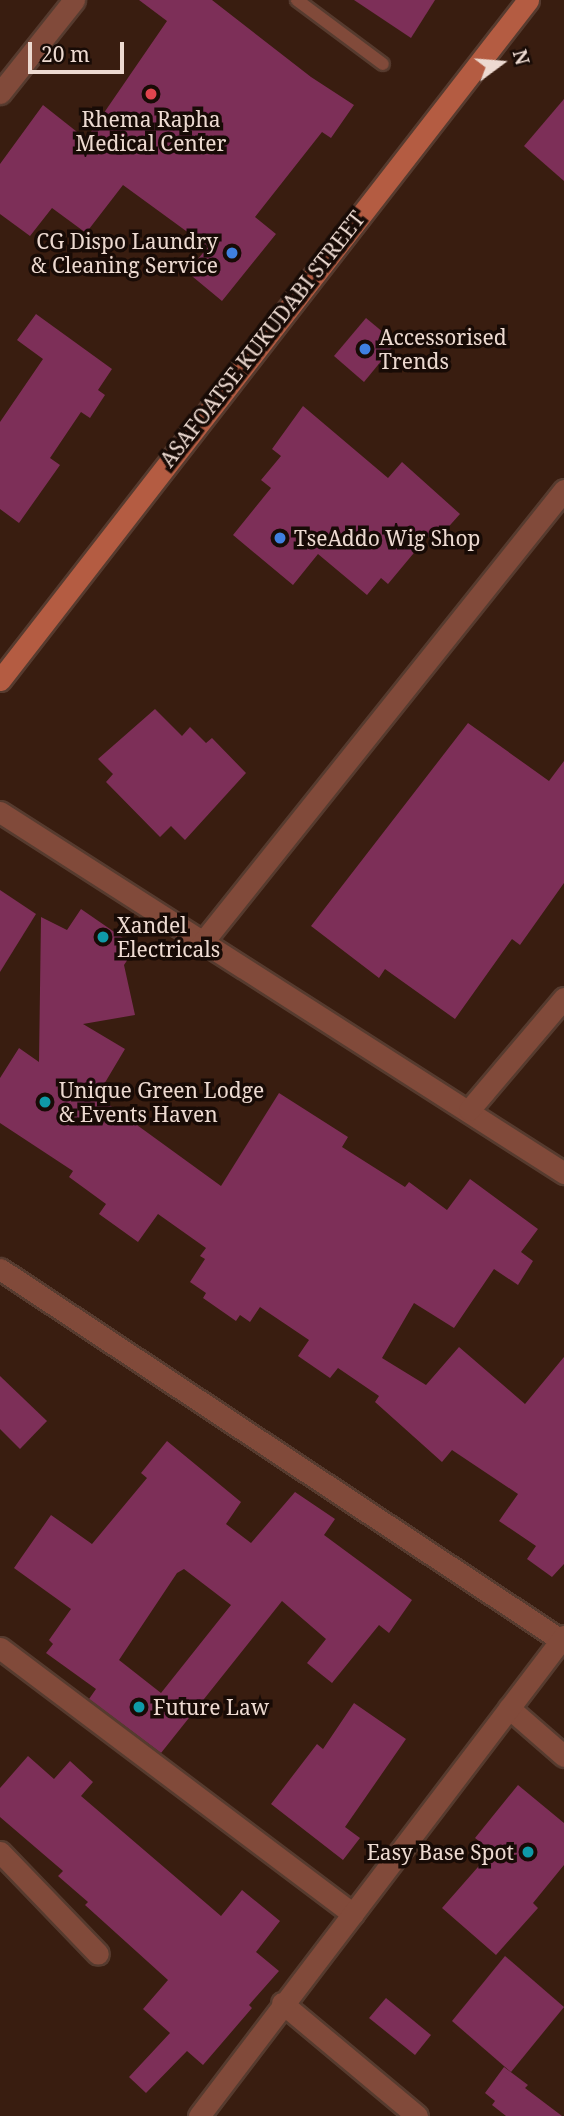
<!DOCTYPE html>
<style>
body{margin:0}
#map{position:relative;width:564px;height:2116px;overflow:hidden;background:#391d10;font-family:"Noto Serif",serif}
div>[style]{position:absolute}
.building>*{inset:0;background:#7d2f58}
.roads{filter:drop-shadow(2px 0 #563b2f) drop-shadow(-2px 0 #563b2f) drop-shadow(0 2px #563b2f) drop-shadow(0 -2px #563b2f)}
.lane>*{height:12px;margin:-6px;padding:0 6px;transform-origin:6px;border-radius:6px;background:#814a3a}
.street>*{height:21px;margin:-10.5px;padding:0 10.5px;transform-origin:10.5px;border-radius:10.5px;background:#814a3a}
.secondary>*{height:21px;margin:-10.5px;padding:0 10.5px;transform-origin:10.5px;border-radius:10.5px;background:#b45c42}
.dots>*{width:19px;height:19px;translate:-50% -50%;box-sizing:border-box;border:4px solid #180b06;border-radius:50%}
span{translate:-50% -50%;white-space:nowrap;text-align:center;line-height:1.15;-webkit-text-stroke:7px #180b06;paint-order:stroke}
.poi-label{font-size:21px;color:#eddad1}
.right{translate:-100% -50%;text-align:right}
.left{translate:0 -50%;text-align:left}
.street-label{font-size:21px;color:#eddad1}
.north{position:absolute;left:466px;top:28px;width:70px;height:70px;-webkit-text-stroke:5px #180b06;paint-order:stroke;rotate:74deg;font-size:19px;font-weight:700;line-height:28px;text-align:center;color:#eddad1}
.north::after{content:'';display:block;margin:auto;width:24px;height:32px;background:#eddad1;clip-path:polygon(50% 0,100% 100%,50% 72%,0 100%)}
.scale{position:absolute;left:28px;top:42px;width:96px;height:32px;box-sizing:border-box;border:4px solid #eddad1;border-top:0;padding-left:9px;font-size:21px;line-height:24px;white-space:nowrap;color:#eddad1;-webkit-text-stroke:5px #180b06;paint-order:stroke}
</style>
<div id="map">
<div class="building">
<i style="clip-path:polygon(139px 0,212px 0,311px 77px,354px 105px,331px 138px,322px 132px,255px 217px,276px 234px,222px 301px,187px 272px,208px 247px,123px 185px,86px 233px,52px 208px,30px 236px,0 214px,0 164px,43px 105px,86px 139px,167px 21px)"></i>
<i style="clip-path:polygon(354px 0,435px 0,411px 38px)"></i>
<i style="clip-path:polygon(564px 99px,564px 181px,524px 146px)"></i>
<i style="clip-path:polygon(36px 314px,112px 369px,98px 390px,105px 395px,90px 418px,81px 412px,50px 458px,60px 465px,19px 523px,0 509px,0 422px,43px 359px,17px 340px)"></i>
<i style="clip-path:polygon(366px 318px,396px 343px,364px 382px,334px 356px)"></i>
<i style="clip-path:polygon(303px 406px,388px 478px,402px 462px,460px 514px,435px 542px,428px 536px,388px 584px,381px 578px,367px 595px,318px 554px,293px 585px,233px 535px,271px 488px,261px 480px,281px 456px,272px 449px)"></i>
<i style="clip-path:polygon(155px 709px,182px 736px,190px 727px,206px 743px,212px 738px,246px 773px,185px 840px,171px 826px,160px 837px,106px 782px,113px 774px,98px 759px)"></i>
<i style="clip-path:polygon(468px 723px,549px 781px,564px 761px,564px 883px,520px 945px,512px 939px,455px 1019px,385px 969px,379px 978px,311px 926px)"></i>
<i style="clip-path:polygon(0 890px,36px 914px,0 972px)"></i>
<i style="clip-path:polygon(81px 909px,136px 947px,124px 965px,135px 1015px,83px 1024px,125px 1049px,97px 1096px,221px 1186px,279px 1093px,348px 1137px,342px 1147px,405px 1187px,409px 1182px,447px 1210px,470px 1179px,538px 1229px,521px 1252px,533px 1261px,518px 1285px,494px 1269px,454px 1328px,414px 1303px,382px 1358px,426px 1385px,459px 1347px,525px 1404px,564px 1357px,564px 1564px,552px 1577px,527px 1559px,536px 1546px,499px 1521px,518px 1494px,452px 1450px,442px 1462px,375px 1402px,379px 1396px,338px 1368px,330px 1378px,298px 1356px,309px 1340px,260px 1307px,250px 1322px,240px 1315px,236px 1321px,203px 1298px,206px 1293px,190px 1282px,205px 1259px,200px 1256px,206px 1248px,158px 1214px,138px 1242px,99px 1214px,106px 1204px,69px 1177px,73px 1171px,0 1123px,0 1078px,19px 1048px,39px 1062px,41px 917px,67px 930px)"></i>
<i style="clip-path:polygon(0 1376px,47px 1421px,20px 1449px,0 1429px)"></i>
<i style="clip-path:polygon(evenodd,167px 1441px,241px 1502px,226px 1524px,251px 1543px,295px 1492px,335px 1519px,324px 1535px,412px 1600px,389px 1633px,379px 1625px,332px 1683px,307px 1663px,326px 1639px,282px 1601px,161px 1753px,89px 1699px,96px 1689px,46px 1653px,53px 1644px,49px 1640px,71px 1609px,14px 1568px,51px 1515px,92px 1544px,147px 1478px,141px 1473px,167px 1441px,184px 1569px,231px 1605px,161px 1693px,119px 1660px,177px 1573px,184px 1569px)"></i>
<i style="clip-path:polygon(354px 1703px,406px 1739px,345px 1827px,360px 1838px,343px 1860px,271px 1804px,317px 1744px,323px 1749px)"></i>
<i style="clip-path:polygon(28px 1756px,54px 1779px,70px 1761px,93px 1782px,81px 1796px,221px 1916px,242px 1890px,280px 1921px,256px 1952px,279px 1971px,249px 2005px,252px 2008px,203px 2065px,187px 2051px,146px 2093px,129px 2077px,170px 2033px,143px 2009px,168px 1980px,85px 1905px,88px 1902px,58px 1876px,63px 1871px,0 1817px,0 1788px)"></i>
<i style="clip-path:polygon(518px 1785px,564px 1823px,564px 1865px,533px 1903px,538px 1908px,496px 1955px,442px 1908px,492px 1851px,475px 1838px)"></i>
<i style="clip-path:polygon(505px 1956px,564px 2007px,511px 2072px,452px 2021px)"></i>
<i style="clip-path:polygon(386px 1998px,431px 2035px,415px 2055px,369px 2018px)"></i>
<i style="clip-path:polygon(504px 2067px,528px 2085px,525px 2088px,562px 2116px,506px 2116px,492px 2105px,495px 2101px,485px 2093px)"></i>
</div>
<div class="roads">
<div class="lane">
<i style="left:297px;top:0;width:107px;rotate:36.7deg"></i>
</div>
<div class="street">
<i style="left:0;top:93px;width:119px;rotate:-51.5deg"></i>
<i style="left:0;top:812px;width:670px;rotate:32.62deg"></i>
<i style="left:202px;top:943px;width:580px;rotate:-51.37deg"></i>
<i style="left:469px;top:1110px;width:147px;rotate:-49.7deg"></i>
<i style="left:0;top:1269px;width:673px;rotate:33.48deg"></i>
<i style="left:0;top:1648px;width:442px;rotate:37deg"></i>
<i style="left:509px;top:1708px;width:73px;rotate:41.1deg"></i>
<i style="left:0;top:1852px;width:141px;rotate:46.1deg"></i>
<i style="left:282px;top:2003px;width:176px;rotate:39.9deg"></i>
<i style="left:199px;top:2116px;width:603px;rotate:-52.75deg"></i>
</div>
<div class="secondary">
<i style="left:0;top:680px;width:861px;rotate:-52.17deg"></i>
</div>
</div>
<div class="dots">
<i style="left:151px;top:94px;background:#e0444e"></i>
<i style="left:232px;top:253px;background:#3f7fe0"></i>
<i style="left:365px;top:349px;background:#3f7fe0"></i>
<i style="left:280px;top:538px;background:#3f7fe0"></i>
<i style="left:103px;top:937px;background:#0f9aa8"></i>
<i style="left:45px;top:1102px;background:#0f9aa8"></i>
<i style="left:139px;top:1707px;background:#0f9aa8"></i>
<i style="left:528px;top:1852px;background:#0f9aa8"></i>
</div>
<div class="poi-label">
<span style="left:151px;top:131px">Rhema Rapha<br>Medical Center</span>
<span class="right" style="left:218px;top:253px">CG Dispo Laundry<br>&amp; Cleaning Service</span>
<span class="left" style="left:379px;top:349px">Accessorised<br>Trends</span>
<span class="left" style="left:294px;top:538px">TseAddo Wig Shop</span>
<span class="left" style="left:117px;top:937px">Xandel<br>Electricals</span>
<span class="left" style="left:59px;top:1102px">Unique Green Lodge<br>&amp; Events Haven</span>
<span class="left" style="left:153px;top:1707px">Future Law</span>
<span class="right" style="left:514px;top:1852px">Easy Base Spot</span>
</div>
<div class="street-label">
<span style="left:262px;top:339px;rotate:-52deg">ASAFOATSE KUKUDABI STREET</span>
</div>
<div class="north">N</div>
<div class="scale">20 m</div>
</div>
